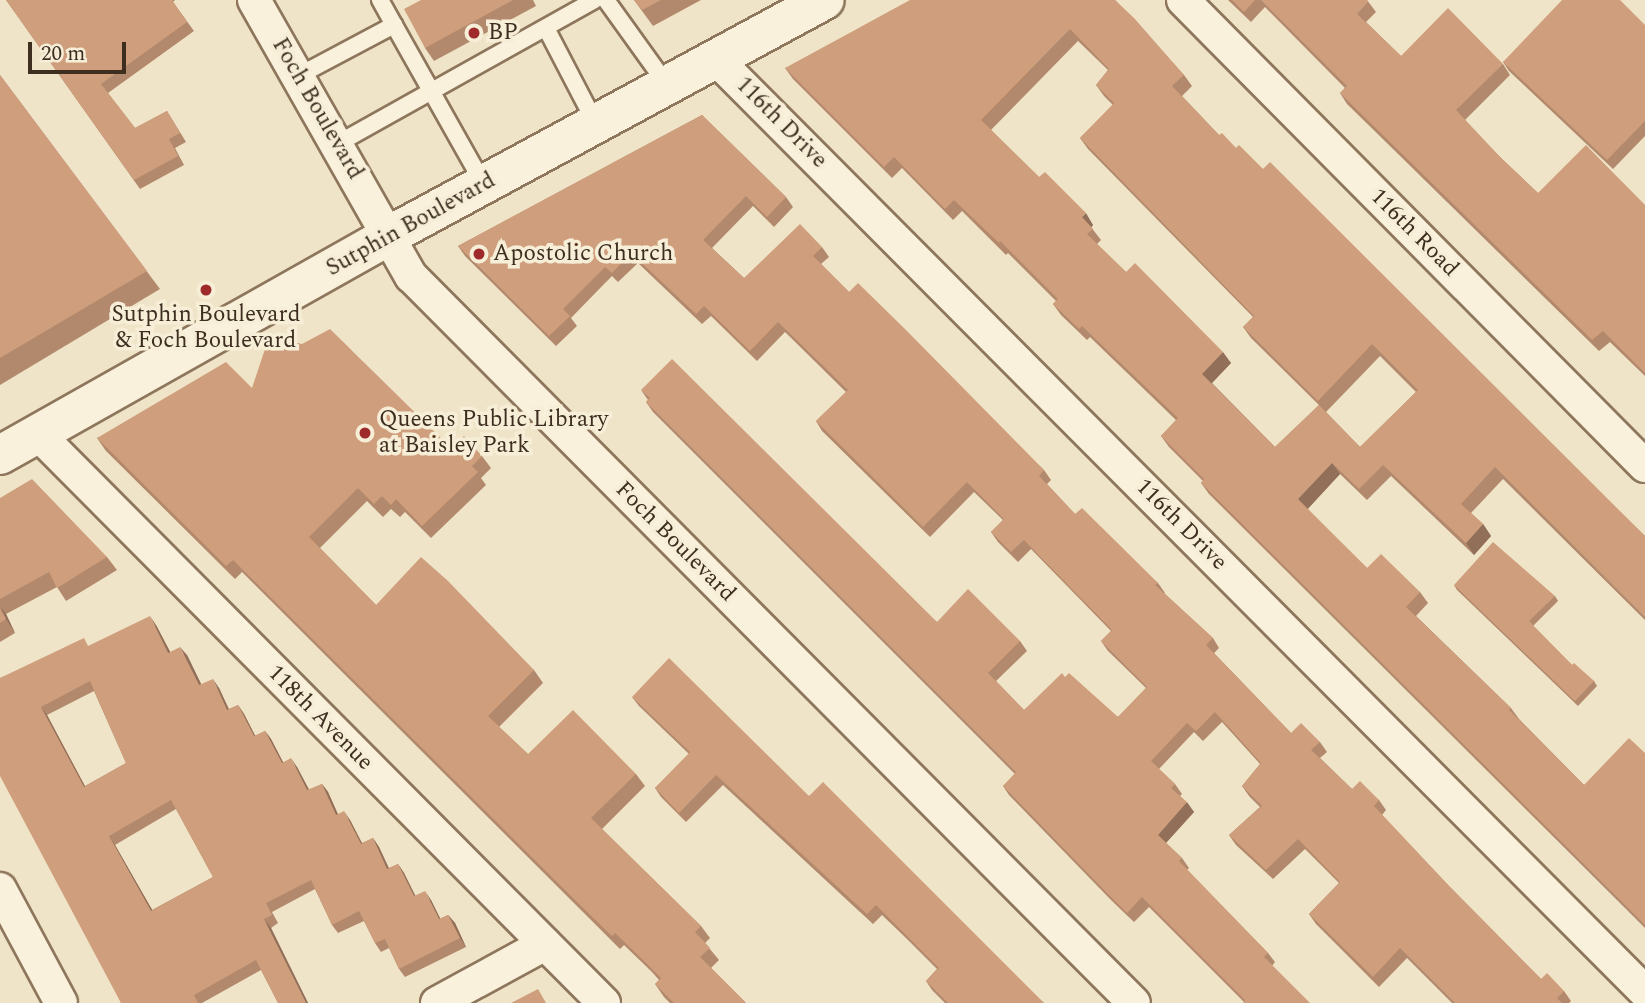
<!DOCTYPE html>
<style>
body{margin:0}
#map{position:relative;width:1645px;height:1003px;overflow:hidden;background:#f0e4c8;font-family:Spectral,serif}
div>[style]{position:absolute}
.roads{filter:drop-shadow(2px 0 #8d765c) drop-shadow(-2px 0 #8d765c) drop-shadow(0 2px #8d765c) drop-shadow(0 -2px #8d765c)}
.lane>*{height:16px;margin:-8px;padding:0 8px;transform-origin:8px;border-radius:8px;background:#faf1dc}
.street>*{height:32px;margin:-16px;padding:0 16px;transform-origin:16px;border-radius:16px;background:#faf1dc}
.secondary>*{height:38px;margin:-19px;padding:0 19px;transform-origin:19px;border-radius:19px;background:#faf1dc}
.wall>*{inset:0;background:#b2896c}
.shaded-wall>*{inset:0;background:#916f58}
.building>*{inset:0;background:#cf9f7d}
.dots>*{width:19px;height:19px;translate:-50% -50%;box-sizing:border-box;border:4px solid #f7eed8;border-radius:50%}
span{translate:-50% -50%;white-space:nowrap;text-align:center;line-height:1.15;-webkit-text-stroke:7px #f7eed8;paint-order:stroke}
.poi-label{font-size:23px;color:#3d2e20}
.left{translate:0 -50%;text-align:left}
.street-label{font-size:23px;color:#3d2e20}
.scale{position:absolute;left:28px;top:42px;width:98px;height:32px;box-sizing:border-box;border:4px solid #3d2e20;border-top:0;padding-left:9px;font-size:21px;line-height:24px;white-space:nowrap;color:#3d2e20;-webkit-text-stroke:5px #f7eed8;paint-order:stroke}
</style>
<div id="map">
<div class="roads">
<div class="lane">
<i style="left:606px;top:0;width:105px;rotate:54.3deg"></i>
<i style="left:394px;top:25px;width:184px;rotate:60.6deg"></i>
<i style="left:546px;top:28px;width:108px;rotate:62.5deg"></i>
<i style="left:298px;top:76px;width:109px;rotate:-28deg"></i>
<i style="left:394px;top:25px;width:29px;rotate:-119deg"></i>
<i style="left:337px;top:144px;width:295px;rotate:-29.2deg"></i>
</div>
<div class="street">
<i style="left:254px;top:0;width:318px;rotate:60.4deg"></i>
<i style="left:411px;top:276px;width:1025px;rotate:45.16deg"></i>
<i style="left:1183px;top:0;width:656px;rotate:45.25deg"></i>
<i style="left:716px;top:59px;width:1317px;rotate:45.12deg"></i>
<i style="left:37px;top:433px;width:804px;rotate:45.15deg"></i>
<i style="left:0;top:889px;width:129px;rotate:61.8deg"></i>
<i style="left:437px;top:1003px;width:123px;rotate:-28.6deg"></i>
</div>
<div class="secondary">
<i style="left:0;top:455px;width:448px;rotate:-29.4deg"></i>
<i style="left:390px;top:235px;width:494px;rotate:-28.4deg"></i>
</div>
</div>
<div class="wall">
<i style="clip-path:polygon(6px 0,175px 0,173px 2px,194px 31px,108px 93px,135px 128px,167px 111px,186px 142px,175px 148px,184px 165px,140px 189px)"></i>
<i style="clip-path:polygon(421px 0,533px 0,536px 6px,434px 61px,425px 48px)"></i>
<i style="clip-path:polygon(634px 0,701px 0,653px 26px)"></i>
<i style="clip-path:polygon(evenodd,1115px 0,1184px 75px,1192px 86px,1182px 96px,1219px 135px,1263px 169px,1645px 536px,1645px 620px,1503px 479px,1471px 513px,1483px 524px,1491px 536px,1474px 555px,1391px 476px,1367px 500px,1340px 474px,1307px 509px,1367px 568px,1420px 592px,1428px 603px,1416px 616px,1511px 708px,1519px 719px,1584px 785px,1645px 753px,1645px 928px,1209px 494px,1201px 483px,1203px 481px,1169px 447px,1161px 436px,1176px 420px,1090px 337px,1087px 340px,1061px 315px,1053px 304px,1056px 301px,1008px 253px,1006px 255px,962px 211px,953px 220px,902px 168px,892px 178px,793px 79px,785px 68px,1115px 0,1078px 41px,1108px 70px,1096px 85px,1104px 96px,1113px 105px,1080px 138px,1088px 149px,1253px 317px,1243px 327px,1251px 338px,1319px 405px,1275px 447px,1212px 383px,1231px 363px,1126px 272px,1097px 244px,1101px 240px,1091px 227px,1093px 225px,1039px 177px,991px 130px,1078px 41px,1115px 0,1380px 356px,1416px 392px,1360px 447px,1326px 412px,1380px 356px)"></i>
<i style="clip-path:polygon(1228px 0,1367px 0,1376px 12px,1366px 22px,1401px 56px,1503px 64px,1510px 75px,1465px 120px,1499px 156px,1538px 193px,1645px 205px,1645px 376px,1610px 342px,1599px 351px,1347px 104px,1340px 93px,1345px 88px,1265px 7px,1251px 22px)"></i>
<i style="clip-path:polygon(1645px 25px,1645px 136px,1613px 169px,1509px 71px,1503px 62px)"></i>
<i style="clip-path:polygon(0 75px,160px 289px,0 385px)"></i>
<i style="clip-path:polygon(702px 115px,786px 197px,793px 207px,774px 227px,753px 206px,712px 248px,744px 278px,822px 247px,829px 257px,821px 264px,849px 292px,1044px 470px,1051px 480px,1047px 484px,1075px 514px,1158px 583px,1165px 593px,1164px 593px,1213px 638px,1219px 648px,1214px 653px,1291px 733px,1320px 742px,1327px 752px,1320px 758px,1352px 789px,1379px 800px,1386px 810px,1382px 815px,1449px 886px,1541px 979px,1564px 991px,1571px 1001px,1569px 1003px,1452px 1003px,1407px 958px,1379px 987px,1316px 924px,1309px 914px,1339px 883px,1305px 849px,1273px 879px,1236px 845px,1229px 835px,1260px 807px,1249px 796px,1242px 786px,1260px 764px,1222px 722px,1203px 741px,1194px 732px,1159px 769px,1175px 784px,1182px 794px,1180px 796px,1194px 812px,1166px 843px,1182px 858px,1189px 868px,1187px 870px,1268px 953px,1275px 962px,1244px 1002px,1149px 907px,1134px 922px,1111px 900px,1009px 795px,1003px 786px,1015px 774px,653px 412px,646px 402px,648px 400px,641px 390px,937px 622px,1020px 641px,1027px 651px,996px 681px,1024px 710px,1065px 677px,1118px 717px,1146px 688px,1108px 651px,1101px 641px,1111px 631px,1031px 549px,1018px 562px,998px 542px,991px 532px,1003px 520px,974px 492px,930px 537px,822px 431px,816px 421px,846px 392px,785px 332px,757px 361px,711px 316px,702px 324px,638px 263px,618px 282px,612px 276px,571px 318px,577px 326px,556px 346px,465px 256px,458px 246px)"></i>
<i style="clip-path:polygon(252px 388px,447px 444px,482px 456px,491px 468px,481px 478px,486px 485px,431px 538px,405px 512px,400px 517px,391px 509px,383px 517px,367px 501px,320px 548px,376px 605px,534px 670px,543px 683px,499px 727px,528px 754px,636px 774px,645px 786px,602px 829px,701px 926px,710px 938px,705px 943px,719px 960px,711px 968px,746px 1003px,670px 1003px,664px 997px,655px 984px,659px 980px,652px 972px,624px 945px,620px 949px,590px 919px,242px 572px,235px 579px,106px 451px,97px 438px)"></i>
<i style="clip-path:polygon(0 498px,107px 557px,117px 570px,66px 601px,57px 587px,6px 614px,15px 633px,0 642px)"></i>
<i style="clip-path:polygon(1454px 585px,1555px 596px,1558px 601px,1533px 626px,1572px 665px,1594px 681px,1597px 686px,1578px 706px,1457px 590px)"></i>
<i style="clip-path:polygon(evenodd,156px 625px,170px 652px,187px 655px,201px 684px,219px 688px,229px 709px,238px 705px,244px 714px,255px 736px,265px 731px,271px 739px,283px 762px,297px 767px,309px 790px,322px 784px,328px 792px,338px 814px,350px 820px,362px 843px,373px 838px,379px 847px,389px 868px,398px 864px,404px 873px,415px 896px,431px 900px,440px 919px,448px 915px,455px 923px,466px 947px,405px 977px,399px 969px,389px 948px,381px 952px,375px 943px,364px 921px,338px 933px,332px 925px,315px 889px,272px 912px,278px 923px,271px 928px,308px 1003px,278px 1003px,261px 970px,202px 1003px,121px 1003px,0 678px,90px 646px,156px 625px,94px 691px,126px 763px,85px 786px,47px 715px,94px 691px,156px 625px,176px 809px,213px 877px,152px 910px,115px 845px,176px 809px)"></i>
<i style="clip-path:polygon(632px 697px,809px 796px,1044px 1003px,945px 1003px,932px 990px,926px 981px,937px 969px,907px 939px,882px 915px,873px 924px,723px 785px,686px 822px,661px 797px,655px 788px,689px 754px,639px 706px)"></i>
</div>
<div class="shaded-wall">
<i style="clip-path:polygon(1086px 213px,1093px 225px,1090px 229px,1082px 217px)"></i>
<i style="clip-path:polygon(1223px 352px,1231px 363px,1210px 385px,1202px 374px)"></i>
<i style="clip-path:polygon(1332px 463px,1340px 474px,1306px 511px,1298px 499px)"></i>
<i style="clip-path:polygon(1483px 524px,1491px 536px,1474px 555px,1466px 543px)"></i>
<i style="clip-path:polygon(0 607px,6px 614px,15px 633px,6px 619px)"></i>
<i style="clip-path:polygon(150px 616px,156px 625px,175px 661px,168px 653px)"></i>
<i style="clip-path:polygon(180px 647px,187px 655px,206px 694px,199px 685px)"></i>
<i style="clip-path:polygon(213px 679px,219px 688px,233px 719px,227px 710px)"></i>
<i style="clip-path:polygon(238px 705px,244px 714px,260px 745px,254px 736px)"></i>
<i style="clip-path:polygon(41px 707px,47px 715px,90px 796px,84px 787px)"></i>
<i style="clip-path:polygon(265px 731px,271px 739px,288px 772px,282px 763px)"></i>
<i style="clip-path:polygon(291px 758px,297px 767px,314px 799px,307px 790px)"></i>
<i style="clip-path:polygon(322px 784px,328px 792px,342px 824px,336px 815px)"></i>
<i style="clip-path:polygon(1187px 802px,1194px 812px,1164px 845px,1158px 835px)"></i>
<i style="clip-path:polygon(344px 811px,350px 820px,367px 853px,361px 844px)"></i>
<i style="clip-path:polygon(109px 836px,115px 845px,158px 920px,151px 911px)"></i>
<i style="clip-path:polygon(373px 838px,379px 847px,393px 878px,387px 869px)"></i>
<i style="clip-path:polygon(398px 864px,404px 873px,420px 905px,414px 896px)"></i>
<i style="clip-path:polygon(425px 891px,431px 900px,445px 928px,439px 919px)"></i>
<i style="clip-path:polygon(448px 915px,455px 923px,466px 947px,460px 938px)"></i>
<i style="clip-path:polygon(264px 919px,271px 928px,308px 1003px,306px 1003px)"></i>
</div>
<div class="building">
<i style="clip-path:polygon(6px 0,172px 0,187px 22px,101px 84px,135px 128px,167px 111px,180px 133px,169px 139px,178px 156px,134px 180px)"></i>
<i style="clip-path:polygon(421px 0,513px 0,425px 48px,404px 9px)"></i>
<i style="clip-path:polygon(634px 0,661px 0,642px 10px)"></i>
<i style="clip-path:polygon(evenodd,910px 0,1115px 0,1134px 18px,1184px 75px,1172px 86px,1219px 135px,1222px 133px,1236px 148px,1239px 145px,1263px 169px,1270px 162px,1645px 536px,1645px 617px,1495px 467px,1461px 504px,1483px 524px,1466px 543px,1383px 465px,1359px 489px,1332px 463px,1298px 499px,1367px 568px,1381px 554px,1420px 592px,1406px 607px,1511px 708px,1509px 710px,1584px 785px,1629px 738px,1645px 753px,1645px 925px,1201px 483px,1204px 479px,1161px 436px,1178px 418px,1082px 326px,1079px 329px,1053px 304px,1058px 299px,1000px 241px,999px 243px,954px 200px,945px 209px,894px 157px,884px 167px,785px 68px,910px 0,1070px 29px,1109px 69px,1096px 85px,1114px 103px,1080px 138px,1254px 316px,1243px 327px,1318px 401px,1372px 344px,1418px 390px,1360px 447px,1319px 405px,1275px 447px,1202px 374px,1223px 352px,1135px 263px,1126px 272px,1087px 234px,1093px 229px,1082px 217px,1086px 213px,1045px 172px,1039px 177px,981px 120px,1070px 29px)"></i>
<i style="clip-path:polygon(1232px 0,1255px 0,1244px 12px)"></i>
<i style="clip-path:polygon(1261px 0,1367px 0,1368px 2px,1357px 14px,1401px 56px,1448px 8px,1503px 64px,1456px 110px,1499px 156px,1538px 193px,1586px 145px,1645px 205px,1645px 373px,1603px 331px,1592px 340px,1340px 93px,1347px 86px)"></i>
<i style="clip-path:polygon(1562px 0,1620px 0,1645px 25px,1645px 121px,1607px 160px,1503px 62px)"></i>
<i style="clip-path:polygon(0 75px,147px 271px,0 358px)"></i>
<i style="clip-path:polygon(702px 115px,786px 197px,767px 217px,746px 196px,703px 240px,744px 278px,800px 224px,822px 247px,813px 256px,849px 292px,858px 283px,906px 330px,1044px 470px,1039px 476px,1075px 514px,1082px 508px,1158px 583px,1155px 585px,1213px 638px,1206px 645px,1291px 733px,1301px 723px,1320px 742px,1311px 750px,1352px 789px,1360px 781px,1379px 800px,1374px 806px,1449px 886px,1541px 979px,1547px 973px,1564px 991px,1557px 998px,1562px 1003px,1455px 1003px,1400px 948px,1373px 977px,1309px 914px,1340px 882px,1298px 839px,1266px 870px,1229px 835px,1262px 806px,1242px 786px,1261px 763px,1215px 712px,1196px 731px,1187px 723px,1151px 761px,1175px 784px,1171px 788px,1187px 802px,1158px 835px,1182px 858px,1179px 861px,1268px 953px,1264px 957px,1310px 1003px,1243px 1003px,1245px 1000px,1142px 897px,1127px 913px,1104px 890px,1003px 786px,1016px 772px,646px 402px,650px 398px,641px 390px,672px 359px,937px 622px,968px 589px,1020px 641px,988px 673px,1024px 710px,1062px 673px,1065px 677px,1069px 673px,1118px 717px,1147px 687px,1101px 641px,1112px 630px,1024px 540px,1011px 552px,991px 532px,1004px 519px,967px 482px,923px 527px,816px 421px,848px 390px,778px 322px,750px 351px,704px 306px,696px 314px,631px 253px,612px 273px,605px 267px,563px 309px,570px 316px,549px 336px,458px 246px)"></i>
<i style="clip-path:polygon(330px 329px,447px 444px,449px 442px,453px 446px,464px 436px,482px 456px,472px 466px,478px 472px,422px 526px,396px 499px,391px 505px,382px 496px,374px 504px,358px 488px,309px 537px,376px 605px,421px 557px,448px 581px,534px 670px,488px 716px,528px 754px,573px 710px,636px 774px,591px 818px,701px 926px,695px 932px,710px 948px,700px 957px,746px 1003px,674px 1003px,655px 984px,661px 978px,643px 960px,615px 933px,612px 936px,581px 906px,233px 560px,226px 566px,97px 438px,226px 362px,252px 388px,265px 349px,272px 342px,282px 339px,302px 344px)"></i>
<i style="clip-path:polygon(32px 479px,107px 557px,57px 588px,49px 572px,0 599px,0 498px)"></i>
<i style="clip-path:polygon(1493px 542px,1555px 596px,1529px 621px,1572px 665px,1574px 663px,1594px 681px,1575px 701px,1454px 585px)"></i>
<i style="clip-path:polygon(0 608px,6px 619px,0 623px)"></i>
<i style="clip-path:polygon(evenodd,150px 616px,168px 653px,180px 647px,199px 685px,213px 679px,227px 710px,238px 705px,254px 736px,265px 731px,282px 763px,291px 758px,307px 790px,322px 784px,336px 815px,344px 811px,361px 844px,373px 838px,387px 869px,398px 864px,414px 896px,425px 891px,439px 919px,448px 915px,460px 938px,399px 969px,385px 939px,375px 943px,359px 911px,332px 925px,311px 880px,266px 903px,272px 915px,264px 919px,306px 1003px,278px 1003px,256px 960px,194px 995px,198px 1003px,121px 1003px,0 776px,0 678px,84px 638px,88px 646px,150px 616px,90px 681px,126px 763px,84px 787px,41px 707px,90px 681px,150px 616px,171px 800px,213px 877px,151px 911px,109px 836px,171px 800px)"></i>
<i style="clip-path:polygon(669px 658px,809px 796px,823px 782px,1044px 1003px,948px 1003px,926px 981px,939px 968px,876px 905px,867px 914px,716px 775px,679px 813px,655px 788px,690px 752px,632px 697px)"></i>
<i style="clip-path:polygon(538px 989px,546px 1003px,511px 1003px)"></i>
</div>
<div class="dots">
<i style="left:474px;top:33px;background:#9e2a2b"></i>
<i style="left:479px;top:254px;background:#9e2a2b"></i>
<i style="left:206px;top:290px;background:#9e2a2b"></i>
<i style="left:365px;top:433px;background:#9e2a2b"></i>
</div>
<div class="poi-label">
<span class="left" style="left:488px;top:33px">BP</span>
<span class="left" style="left:493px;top:254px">Apostolic Church</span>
<span style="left:206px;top:328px">Sutphin Boulevard<br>&amp; Foch Boulevard</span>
<span class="left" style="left:379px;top:433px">Queens Public Library<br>at Baisley Park</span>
</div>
<div class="street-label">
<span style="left:317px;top:109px;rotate:60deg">Foch Boulevard</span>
<span style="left:781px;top:123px;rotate:45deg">116th Drive</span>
<span style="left:411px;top:225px;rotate:-29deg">Sutphin Boulevard</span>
<span style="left:1414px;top:233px;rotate:45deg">116th Road</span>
<span style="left:1181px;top:525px;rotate:45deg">116th Drive</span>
<span style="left:675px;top:542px;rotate:45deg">Foch Boulevard</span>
<span style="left:320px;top:718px;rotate:45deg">118th Avenue</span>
</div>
<div class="scale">20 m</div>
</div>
